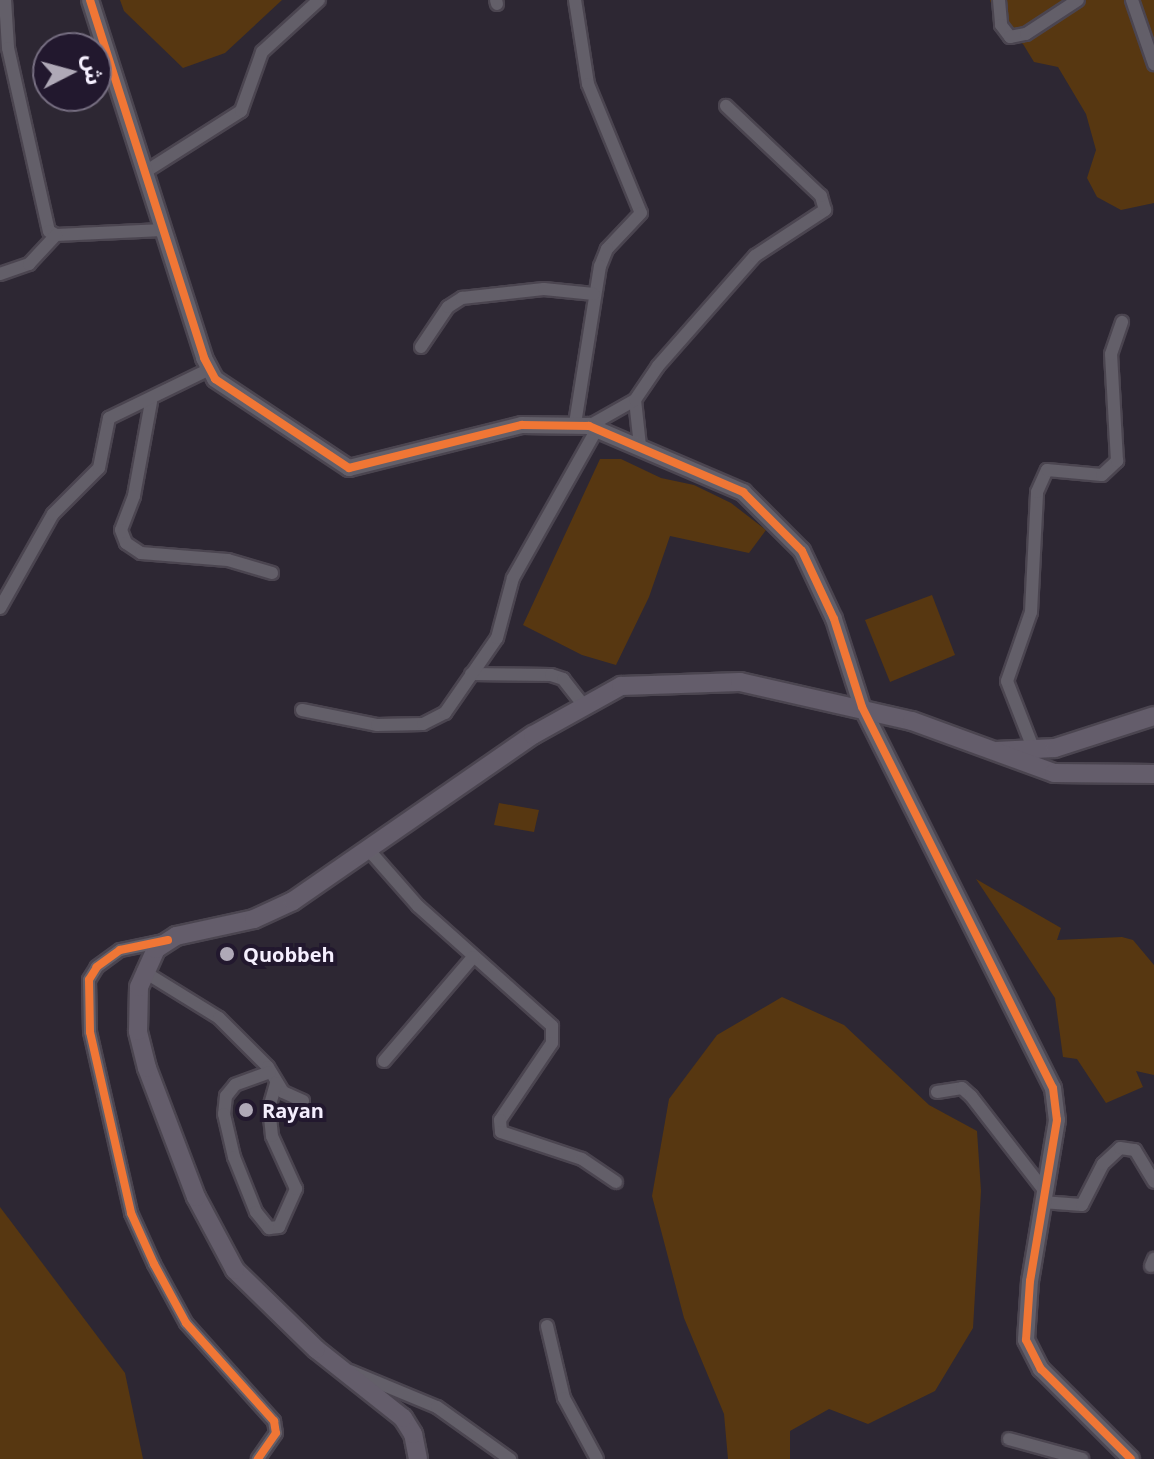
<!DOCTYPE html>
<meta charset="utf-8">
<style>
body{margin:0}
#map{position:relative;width:1154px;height:1459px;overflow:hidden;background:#2d2733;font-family:"Open Sans","Noto Sans Arabic",sans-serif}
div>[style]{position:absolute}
.green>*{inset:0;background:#573711}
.roads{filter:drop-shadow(2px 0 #4b4550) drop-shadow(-2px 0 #4b4550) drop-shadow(0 2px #4b4550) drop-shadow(0 -2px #4b4550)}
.street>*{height:12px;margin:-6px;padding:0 6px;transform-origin:6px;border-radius:6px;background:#635f69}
.secondary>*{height:16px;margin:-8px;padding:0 8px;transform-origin:8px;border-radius:8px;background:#635f69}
.primary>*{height:18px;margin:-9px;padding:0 9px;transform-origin:9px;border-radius:9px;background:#645d6b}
.cycleway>*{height:8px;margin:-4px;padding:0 4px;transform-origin:4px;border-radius:4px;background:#f07635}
.dots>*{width:22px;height:22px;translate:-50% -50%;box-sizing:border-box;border:4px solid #22182e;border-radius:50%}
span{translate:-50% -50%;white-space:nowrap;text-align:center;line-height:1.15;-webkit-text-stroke:8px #22182e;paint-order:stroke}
.poi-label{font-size:20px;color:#f5effe;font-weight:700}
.left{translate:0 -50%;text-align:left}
.north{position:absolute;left:32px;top:32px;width:80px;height:80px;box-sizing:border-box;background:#22182e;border:2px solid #766e81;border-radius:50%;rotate:84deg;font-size:22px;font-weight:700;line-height:32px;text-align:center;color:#f5effe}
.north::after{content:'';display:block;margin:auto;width:28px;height:36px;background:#afa9b7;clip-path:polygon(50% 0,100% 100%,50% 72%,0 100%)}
</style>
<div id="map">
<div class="green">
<i style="clip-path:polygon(120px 0,282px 0,225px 53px,183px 68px,124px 11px)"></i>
<i style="clip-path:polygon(990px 0,1154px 0,1154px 203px,1121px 210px,1097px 197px,1087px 178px,1096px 150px,1086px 114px,1058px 67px,1034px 62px,1023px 44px,999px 29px)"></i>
<i style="clip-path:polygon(600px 459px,621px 459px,661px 478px,694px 485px,731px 503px,766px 530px,749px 553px,670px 536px,649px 597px,616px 665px,582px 655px,523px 625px)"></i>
<i style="clip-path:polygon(932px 595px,955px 655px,890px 682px,865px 620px)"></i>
<i style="clip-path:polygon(499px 803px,539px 810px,534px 832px,494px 825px)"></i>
<i style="clip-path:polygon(976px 879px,1061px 928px,1057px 940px,1122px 937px,1133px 940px,1154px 965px,1154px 1075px,1136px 1071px,1143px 1087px,1106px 1103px,1077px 1059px,1063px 1057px,1055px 998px)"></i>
<i style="clip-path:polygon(782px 997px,844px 1025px,929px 1105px,977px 1131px,981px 1191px,973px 1328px,935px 1391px,868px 1424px,829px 1409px,790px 1431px,790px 1459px,728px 1459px,724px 1414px,684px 1318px,652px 1196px,669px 1099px,717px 1035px)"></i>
<i style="clip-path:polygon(0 1207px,125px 1373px,143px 1459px,0 1459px)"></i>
</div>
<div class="roads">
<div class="street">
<i style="left:5px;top:0;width:48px;rotate:86.4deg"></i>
<i style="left:8px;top:48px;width:188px;rotate:77.4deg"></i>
<i style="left:49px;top:231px;width:8px;rotate:30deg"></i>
<i style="left:56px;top:235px;width:107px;rotate:-2.7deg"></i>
<i style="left:496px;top:0;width:4px;rotate:76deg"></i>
<i style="left:575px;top:0;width:85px;rotate:81.2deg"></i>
<i style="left:588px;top:84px;width:139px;rotate:67.7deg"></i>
<i style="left:641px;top:213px;width:50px;rotate:133.4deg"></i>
<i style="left:607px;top:249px;width:18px;rotate:112deg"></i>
<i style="left:600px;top:266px;width:160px;rotate:99deg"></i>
<i style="left:999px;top:0;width:25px;rotate:85deg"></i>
<i style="left:1001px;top:25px;width:15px;rotate:53deg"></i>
<i style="left:1010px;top:37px;width:16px;rotate:-11deg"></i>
<i style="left:1026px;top:34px;width:62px;rotate:-33.2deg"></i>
<i style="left:1132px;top:0;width:68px;rotate:71deg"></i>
<i style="left:145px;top:172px;width:114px;rotate:-32.4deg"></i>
<i style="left:241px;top:111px;width:63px;rotate:-70.4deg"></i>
<i style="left:262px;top:52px;width:77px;rotate:-42.4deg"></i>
<i style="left:0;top:274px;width:31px;rotate:-19deg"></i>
<i style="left:29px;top:264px;width:40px;rotate:-47deg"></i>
<i style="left:421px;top:347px;width:48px;rotate:-56deg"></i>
<i style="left:448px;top:307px;width:17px;rotate:-33deg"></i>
<i style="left:462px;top:298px;width:82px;rotate:-6.3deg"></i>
<i style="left:544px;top:289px;width:50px;rotate:5.7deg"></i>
<i style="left:635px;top:400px;width:46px;rotate:83.8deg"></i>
<i style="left:151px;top:402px;width:96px;rotate:100.3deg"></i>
<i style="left:134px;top:496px;width:36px;rotate:111deg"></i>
<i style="left:121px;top:530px;width:14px;rotate:69deg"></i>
<i style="left:126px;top:543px;width:18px;rotate:34deg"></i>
<i style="left:141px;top:553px;width:87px;rotate:4.6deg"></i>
<i style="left:228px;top:560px;width:46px;rotate:16.5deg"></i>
<i style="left:589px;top:426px;width:53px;rotate:-29.5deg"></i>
<i style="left:635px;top:400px;width:41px;rotate:-55.9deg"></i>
<i style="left:658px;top:366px;width:147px;rotate:-48.6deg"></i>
<i style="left:755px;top:256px;width:84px;rotate:-33.3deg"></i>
<i style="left:825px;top:210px;width:15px;rotate:-106deg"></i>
<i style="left:821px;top:196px;width:131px;rotate:-136.5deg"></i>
<i style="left:0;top:608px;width:108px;rotate:-60.6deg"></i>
<i style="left:53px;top:514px;width:65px;rotate:-45deg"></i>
<i style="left:99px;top:468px;width:51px;rotate:-78.7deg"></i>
<i style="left:109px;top:418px;width:110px;rotate:-25.9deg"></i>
<i style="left:471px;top:674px;width:80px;rotate:0.7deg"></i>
<i style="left:551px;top:675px;width:13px;rotate:18deg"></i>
<i style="left:563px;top:679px;width:31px;rotate:52deg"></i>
<i style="left:302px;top:710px;width:76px;rotate:11.3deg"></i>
<i style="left:377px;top:725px;width:46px;rotate:-1.2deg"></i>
<i style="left:423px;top:724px;width:25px;rotate:-27deg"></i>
<i style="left:445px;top:713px;width:91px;rotate:-55.3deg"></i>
<i style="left:497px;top:638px;width:62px;rotate:-75.1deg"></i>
<i style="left:513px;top:578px;width:171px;rotate:-60.6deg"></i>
<i style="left:1035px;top:753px;width:77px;rotate:-111.3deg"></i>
<i style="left:1007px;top:681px;width:73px;rotate:-70.8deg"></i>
<i style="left:1031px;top:612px;width:120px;rotate:-87.1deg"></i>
<i style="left:1037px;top:492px;width:24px;rotate:-66deg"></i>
<i style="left:1047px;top:470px;width:55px;rotate:5.2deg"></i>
<i style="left:1102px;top:475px;width:21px;rotate:-43deg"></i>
<i style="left:1117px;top:461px;width:107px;rotate:-93.2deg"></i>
<i style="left:1111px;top:354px;width:34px;rotate:-71deg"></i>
<i style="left:367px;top:848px;width:77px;rotate:48.7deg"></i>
<i style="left:418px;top:906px;width:180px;rotate:41.8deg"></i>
<i style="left:552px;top:1026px;width:17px;rotate:90deg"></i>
<i style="left:552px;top:1043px;width:93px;rotate:124deg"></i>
<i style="left:500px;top:1120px;width:12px;rotate:85deg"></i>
<i style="left:501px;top:1132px;width:85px;rotate:18.4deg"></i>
<i style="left:582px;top:1159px;width:41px;rotate:34.1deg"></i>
<i style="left:164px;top:941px;width:45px;rotate:168.4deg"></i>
<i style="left:120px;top:950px;width:29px;rotate:144deg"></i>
<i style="left:97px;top:967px;width:15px;rotate:122deg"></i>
<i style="left:89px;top:980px;width:52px;rotate:88.9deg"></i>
<i style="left:90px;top:1032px;width:186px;rotate:77.2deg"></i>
<i style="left:131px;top:1213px;width:56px;rotate:65.7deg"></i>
<i style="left:154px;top:1264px;width:67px;rotate:61.5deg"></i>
<i style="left:186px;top:1323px;width:132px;rotate:48.1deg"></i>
<i style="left:274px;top:1421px;width:12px;rotate:81deg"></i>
<i style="left:276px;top:1433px;width:32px;rotate:125deg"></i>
<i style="left:143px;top:971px;width:89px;rotate:31.7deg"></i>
<i style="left:219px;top:1018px;width:69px;rotate:45deg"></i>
<i style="left:268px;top:1067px;width:29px;rotate:59deg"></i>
<i style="left:283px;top:1092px;width:22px;rotate:24deg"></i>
<i style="left:384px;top:1061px;width:137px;rotate:-49.4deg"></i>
<i style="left:270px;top:1072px;width:37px;rotate:160deg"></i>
<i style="left:235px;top:1085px;width:14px;rotate:129deg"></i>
<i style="left:226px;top:1096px;width:18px;rotate:96deg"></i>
<i style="left:224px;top:1114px;width:44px;rotate:76.9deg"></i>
<i style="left:234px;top:1157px;width:59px;rotate:68.2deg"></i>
<i style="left:256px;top:1212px;width:21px;rotate:51deg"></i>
<i style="left:269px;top:1228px;width:10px;rotate:-6deg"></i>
<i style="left:279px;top:1227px;width:42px;rotate:-65.9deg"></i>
<i style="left:296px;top:1189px;width:58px;rotate:-114.4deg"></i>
<i style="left:272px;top:1136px;width:28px;rotate:-96deg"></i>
<i style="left:269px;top:1108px;width:26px;rotate:-74deg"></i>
<i style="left:937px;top:1092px;width:25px;rotate:-9deg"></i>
<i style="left:962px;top:1088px;width:12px;rotate:42deg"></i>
<i style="left:971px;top:1096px;width:119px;rotate:52.2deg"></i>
<i style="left:1042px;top:1202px;width:40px;rotate:4.3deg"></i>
<i style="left:1082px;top:1205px;width:46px;rotate:-62.9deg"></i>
<i style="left:1103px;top:1164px;width:23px;rotate:-43deg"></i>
<i style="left:1120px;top:1148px;width:15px;rotate:8deg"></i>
<i style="left:1135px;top:1150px;width:37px;rotate:59deg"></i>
<i style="left:1151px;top:1266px;width:8px;rotate:-67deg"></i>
<i style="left:547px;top:1326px;width:74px;rotate:76.7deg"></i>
<i style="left:564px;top:1398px;width:69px;rotate:61.6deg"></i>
<i style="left:350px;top:1371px;width:94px;rotate:22.5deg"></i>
<i style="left:437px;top:1407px;width:90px;rotate:35.5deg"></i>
<i style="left:1009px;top:1439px;width:76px;rotate:15.3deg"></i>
</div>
<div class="secondary">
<i style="left:90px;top:0;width:376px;rotate:72.3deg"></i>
<i style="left:204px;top:358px;width:24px;rotate:62deg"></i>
<i style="left:215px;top:379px;width:161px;rotate:33.6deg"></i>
<i style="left:349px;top:468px;width:178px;rotate:-14deg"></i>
<i style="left:522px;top:425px;width:67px;rotate:0.9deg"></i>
<i style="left:589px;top:426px;width:168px;rotate:23.2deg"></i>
<i style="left:743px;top:492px;width:83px;rotate:45deg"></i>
<i style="left:802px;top:551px;width:75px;rotate:64.8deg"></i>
<i style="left:834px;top:619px;width:92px;rotate:72.3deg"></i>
<i style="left:862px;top:707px;width:426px;rotate:63.4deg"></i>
<i style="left:1053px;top:1088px;width:32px;rotate:83deg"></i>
<i style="left:1057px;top:1120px;width:163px;rotate:99.5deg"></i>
<i style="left:1030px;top:1281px;width:59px;rotate:93.9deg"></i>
<i style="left:1026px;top:1340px;width:33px;rotate:63deg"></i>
<i style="left:1041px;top:1369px;width:127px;rotate:45deg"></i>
</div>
<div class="primary">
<i style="left:996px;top:751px;width:59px;rotate:-2.9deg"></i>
<i style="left:1055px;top:748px;width:104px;rotate:-17.9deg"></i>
<i style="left:418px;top:1459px;width:25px;rotate:-101deg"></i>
<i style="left:413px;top:1434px;width:19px;rotate:-122deg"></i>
<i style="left:403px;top:1418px;width:111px;rotate:-141.6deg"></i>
<i style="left:316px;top:1349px;width:113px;rotate:-135.7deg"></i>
<i style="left:235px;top:1270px;width:83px;rotate:-118.1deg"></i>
<i style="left:196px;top:1197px;width:138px;rotate:-110.8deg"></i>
<i style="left:147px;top:1068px;width:38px;rotate:-104deg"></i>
<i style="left:138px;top:1031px;width:44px;rotate:-88.7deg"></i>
<i style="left:139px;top:987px;width:42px;rotate:-65.9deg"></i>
<i style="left:156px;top:949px;width:24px;rotate:-33deg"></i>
<i style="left:176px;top:936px;width:80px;rotate:-12.3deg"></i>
<i style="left:254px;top:919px;width:43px;rotate:-24.8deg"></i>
<i style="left:293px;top:901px;width:292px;rotate:-34.7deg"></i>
<i style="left:533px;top:735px;width:101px;rotate:-29.1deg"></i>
<i style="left:621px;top:686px;width:119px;rotate:-1.9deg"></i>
<i style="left:740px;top:682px;width:176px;rotate:12.8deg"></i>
<i style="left:912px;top:721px;width:151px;rotate:20.1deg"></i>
<i style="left:1054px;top:773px;width:100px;rotate:0.6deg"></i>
</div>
</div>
<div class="cycleway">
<i style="left:90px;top:0;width:376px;rotate:72.3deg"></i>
<i style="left:204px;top:358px;width:24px;rotate:62deg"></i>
<i style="left:215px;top:379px;width:161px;rotate:33.6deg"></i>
<i style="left:349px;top:468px;width:178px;rotate:-14deg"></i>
<i style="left:522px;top:425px;width:67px;rotate:0.9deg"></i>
<i style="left:589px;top:426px;width:168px;rotate:23.2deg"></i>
<i style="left:743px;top:492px;width:83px;rotate:45deg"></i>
<i style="left:802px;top:551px;width:75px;rotate:64.8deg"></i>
<i style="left:834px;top:619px;width:92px;rotate:72.3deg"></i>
<i style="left:862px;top:707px;width:426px;rotate:63.4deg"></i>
<i style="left:1053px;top:1088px;width:32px;rotate:83deg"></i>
<i style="left:1057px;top:1120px;width:163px;rotate:99.5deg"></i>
<i style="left:1030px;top:1281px;width:59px;rotate:93.9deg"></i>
<i style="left:1026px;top:1340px;width:33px;rotate:63deg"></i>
<i style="left:1041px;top:1369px;width:127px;rotate:45deg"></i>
<i style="left:168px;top:940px;width:49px;rotate:168.2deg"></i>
<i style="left:120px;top:950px;width:29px;rotate:144deg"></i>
<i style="left:97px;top:967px;width:15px;rotate:122deg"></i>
<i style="left:89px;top:980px;width:52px;rotate:88.9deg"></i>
<i style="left:90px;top:1032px;width:186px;rotate:77.2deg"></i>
<i style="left:131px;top:1213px;width:56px;rotate:65.7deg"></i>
<i style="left:154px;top:1264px;width:67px;rotate:61.5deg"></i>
<i style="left:186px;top:1323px;width:132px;rotate:48.1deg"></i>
<i style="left:274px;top:1421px;width:12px;rotate:81deg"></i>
<i style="left:276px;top:1433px;width:32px;rotate:125deg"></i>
</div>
<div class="dots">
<i style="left:227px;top:954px;background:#afa9b7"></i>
<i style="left:246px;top:1110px;background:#afa9b7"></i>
</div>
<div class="poi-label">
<span class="left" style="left:243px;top:954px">Quobbeh</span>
<span class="left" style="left:262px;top:1110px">Rayan</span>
</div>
<div class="north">ش</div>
</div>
